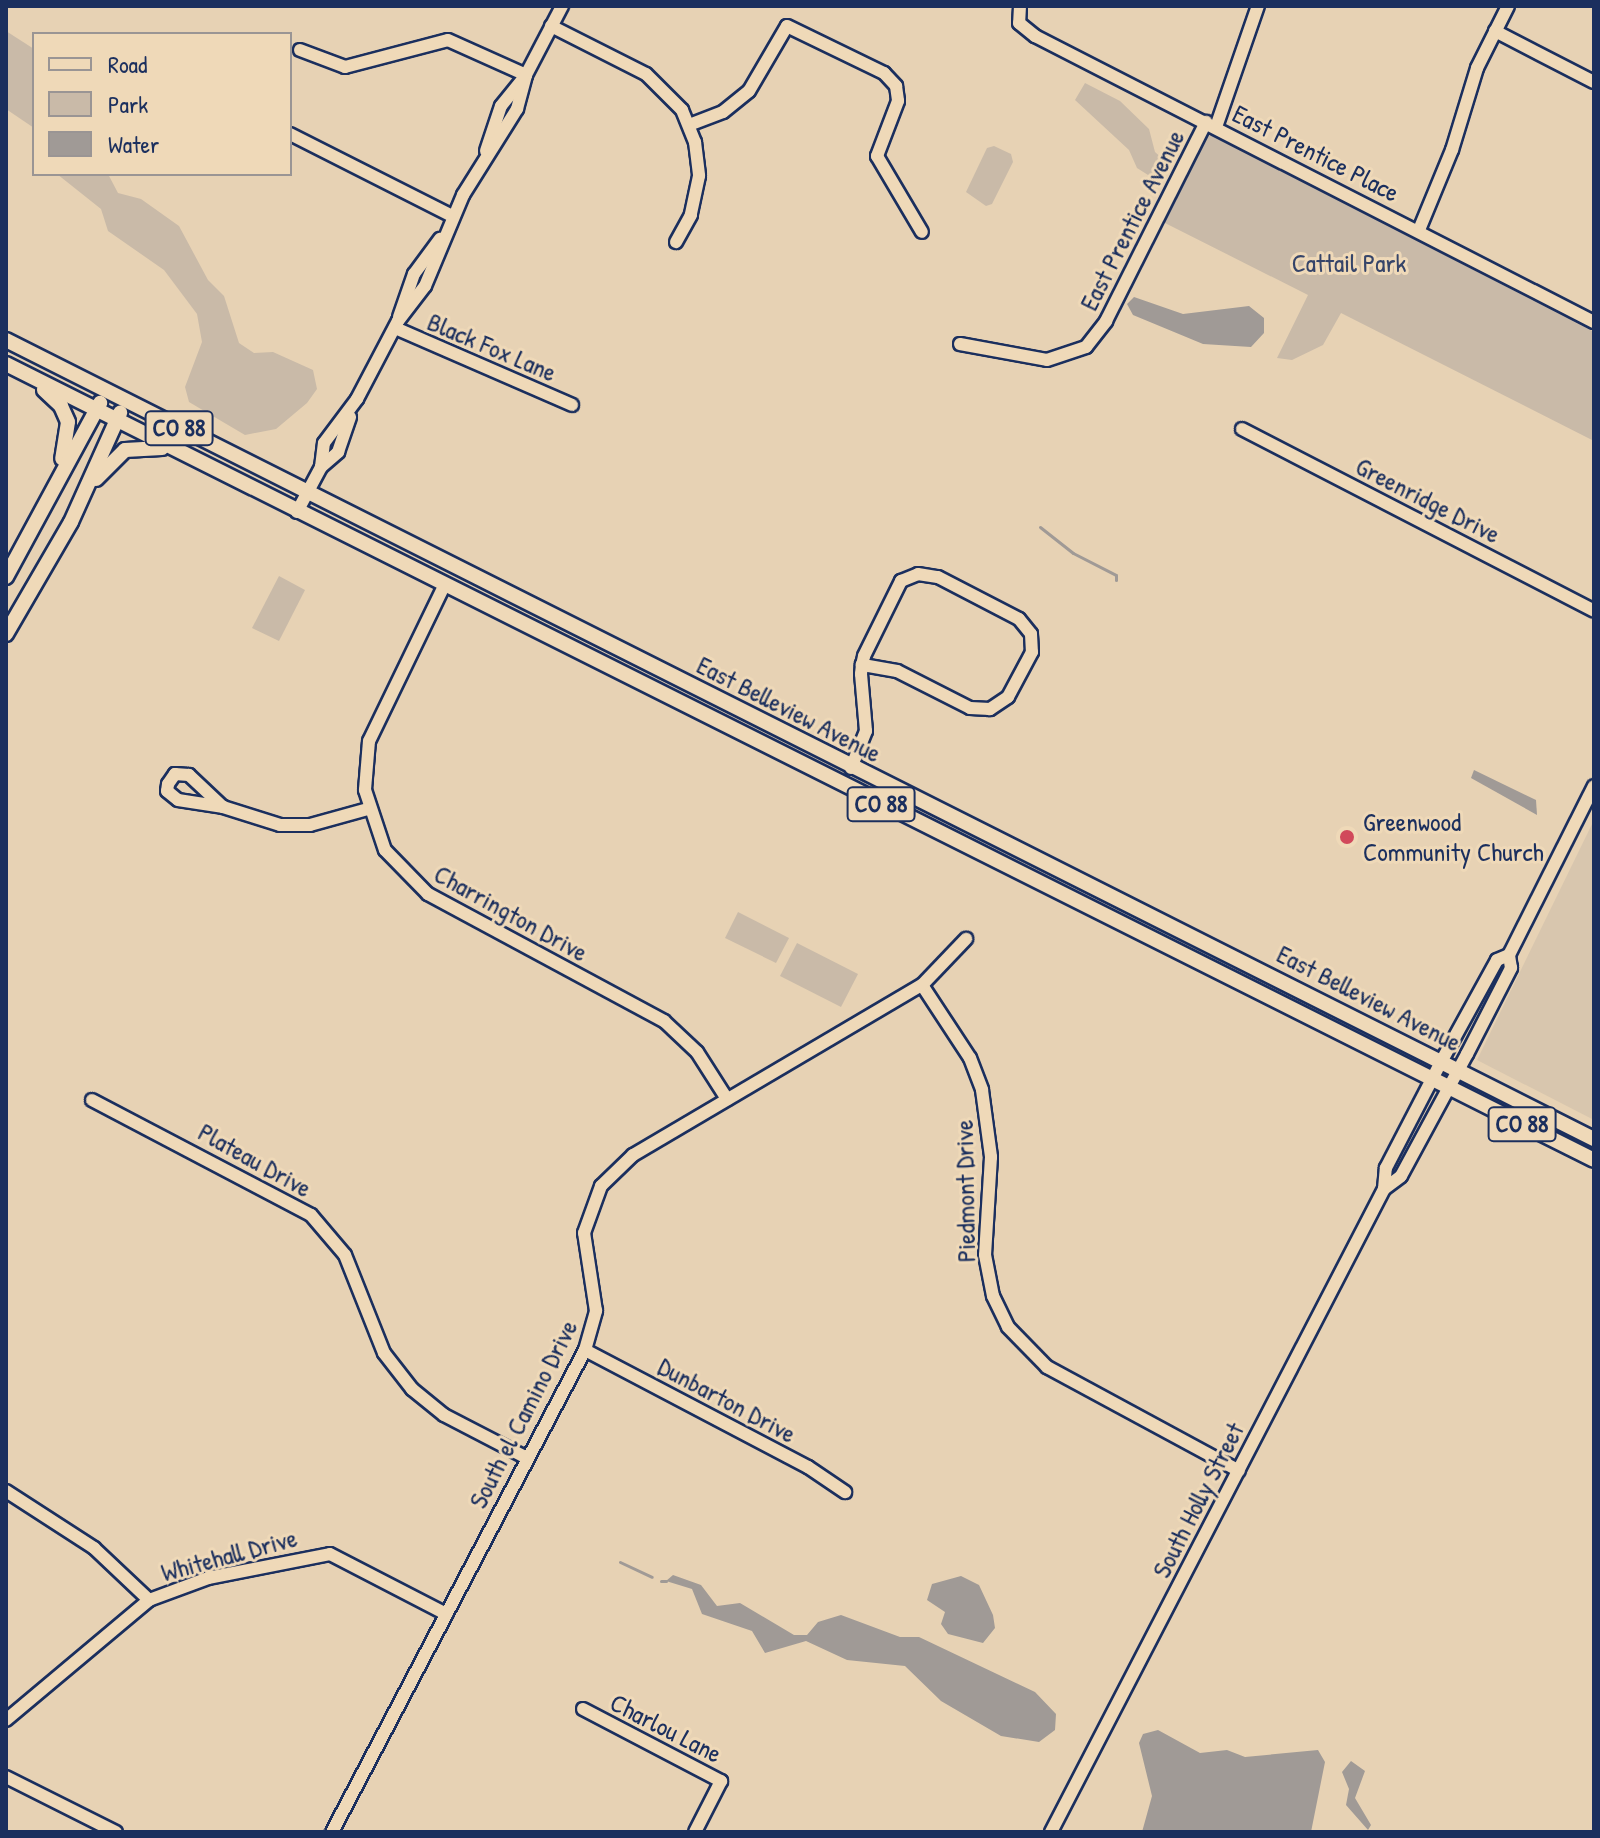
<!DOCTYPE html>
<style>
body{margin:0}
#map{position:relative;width:1600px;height:1838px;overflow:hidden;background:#e7d2b4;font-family:"Patrick Hand",sans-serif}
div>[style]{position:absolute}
.built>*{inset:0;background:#d8c6ae}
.green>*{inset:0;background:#c9baa8}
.water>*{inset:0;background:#a09a96}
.stream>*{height:3px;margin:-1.5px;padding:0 1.5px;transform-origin:1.5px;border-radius:1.5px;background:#a09a96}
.roads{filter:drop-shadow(2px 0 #1b2f5e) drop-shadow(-2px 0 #1b2f5e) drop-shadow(0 2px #1b2f5e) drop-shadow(0 -2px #1b2f5e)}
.minor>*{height:12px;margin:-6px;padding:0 6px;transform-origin:6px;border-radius:6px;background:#efd9b8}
.major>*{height:14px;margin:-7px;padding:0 7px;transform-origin:7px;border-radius:7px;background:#efd9b8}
.dots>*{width:22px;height:22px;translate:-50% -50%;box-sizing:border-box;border:4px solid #efd9b8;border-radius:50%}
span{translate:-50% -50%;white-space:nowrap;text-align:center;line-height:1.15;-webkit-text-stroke:6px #efd9b8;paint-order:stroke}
.shield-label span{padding:2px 6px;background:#efd9b8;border:2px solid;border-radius:6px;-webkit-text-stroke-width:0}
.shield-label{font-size:24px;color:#1b2f5e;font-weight:700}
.street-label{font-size:26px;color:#1b2f5e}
.park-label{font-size:26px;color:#354469}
.poi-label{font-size:26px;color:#1b2f5e}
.left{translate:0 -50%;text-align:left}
.frame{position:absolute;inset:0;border:8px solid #1b2f5e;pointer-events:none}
.legend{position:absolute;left:32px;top:32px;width:260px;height:144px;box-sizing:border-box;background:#efd9b8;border:2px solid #9a9594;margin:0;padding:10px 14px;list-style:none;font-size:24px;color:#1b2f5e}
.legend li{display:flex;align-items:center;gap:16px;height:40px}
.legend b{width:40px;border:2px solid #9a9594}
</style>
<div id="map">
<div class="built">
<i style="clip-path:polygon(1594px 820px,1594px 1120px,1477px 1060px)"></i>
</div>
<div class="green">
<i style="clip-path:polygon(6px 31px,34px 49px,34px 128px,6px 109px)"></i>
<i style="clip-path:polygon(1085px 83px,1120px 101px,1149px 129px,1155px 152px,1164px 160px,1161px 178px,1156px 180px,1137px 168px,1129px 150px,1075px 100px)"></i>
<i style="clip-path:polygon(1212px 135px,1594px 332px,1594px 441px,1341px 313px,1323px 345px,1292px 360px,1277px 358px,1308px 295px,1161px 221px,1206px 137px)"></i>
<i style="clip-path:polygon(994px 146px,1011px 154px,1013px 162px,992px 204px,986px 206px,966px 192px,987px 148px)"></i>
<i style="clip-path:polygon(57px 174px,108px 174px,118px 193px,141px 199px,179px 226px,208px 280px,224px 296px,239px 343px,254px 353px,273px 352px,313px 370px,317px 389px,307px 403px,276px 429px,245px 435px,189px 402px,185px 387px,202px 342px,197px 314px,164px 270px,108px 231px,101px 209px)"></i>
<i style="clip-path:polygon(279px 576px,305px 590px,279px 641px,252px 628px)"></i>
<i style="clip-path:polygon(738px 912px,789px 938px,776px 963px,725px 938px)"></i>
<i style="clip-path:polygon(797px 943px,858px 974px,841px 1007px,780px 976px)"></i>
</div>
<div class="water">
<i style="clip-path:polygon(1134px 297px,1183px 314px,1249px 306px,1264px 318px,1264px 333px,1251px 347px,1203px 344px,1133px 315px,1127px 304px)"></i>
<i style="clip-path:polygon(1474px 770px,1536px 800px,1537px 815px,1471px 778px)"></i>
<i style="clip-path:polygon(673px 1575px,701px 1585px,717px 1606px,740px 1603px,794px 1635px,807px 1635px,818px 1622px,841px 1615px,900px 1637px,919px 1637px,1035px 1692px,1056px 1714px,1055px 1730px,1039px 1742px,1001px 1736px,941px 1701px,905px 1666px,847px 1660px,806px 1641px,765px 1653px,752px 1631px,702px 1614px,692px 1589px,666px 1581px)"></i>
<i style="clip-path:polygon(961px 1576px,979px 1585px,993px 1615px,995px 1628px,983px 1643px,948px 1634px,941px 1624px,945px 1612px,927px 1600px,932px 1584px)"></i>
<i style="clip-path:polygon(1158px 1730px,1200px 1753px,1227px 1750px,1245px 1757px,1318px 1750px,1325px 1762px,1311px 1832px,1142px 1832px,1152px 1796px,1139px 1743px,1143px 1734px)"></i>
<i style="clip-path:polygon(1351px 1761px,1365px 1771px,1355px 1798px,1371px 1825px,1368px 1830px,1346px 1805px,1349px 1789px,1342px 1772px)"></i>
</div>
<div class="stream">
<i style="left:1040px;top:527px;width:42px;rotate:38.2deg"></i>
<i style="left:1073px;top:553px;width:48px;rotate:27.1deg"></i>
<i style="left:1116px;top:575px;width:5px;rotate:90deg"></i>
<i style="left:620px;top:1562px;width:35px;rotate:25deg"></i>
<i style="left:661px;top:1581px;width:5px"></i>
</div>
<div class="roads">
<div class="minor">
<i style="left:1020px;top:6px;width:17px;rotate:93deg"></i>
<i style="left:1019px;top:23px;width:21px;rotate:39deg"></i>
<i style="left:1035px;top:36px;width:628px;rotate:27.1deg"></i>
<i style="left:551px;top:26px;width:106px;rotate:26.8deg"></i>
<i style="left:646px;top:74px;width:51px;rotate:45deg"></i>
<i style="left:682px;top:110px;width:35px;rotate:68deg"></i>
<i style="left:695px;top:142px;width:34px;rotate:83deg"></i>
<i style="left:699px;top:176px;width:40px;rotate:102deg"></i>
<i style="left:691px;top:215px;width:31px;rotate:119deg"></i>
<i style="left:1495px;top:31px;width:111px;rotate:27.3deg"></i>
<i style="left:300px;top:50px;width:48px;rotate:20.7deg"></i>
<i style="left:345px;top:67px;width:106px;rotate:-14.7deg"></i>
<i style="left:448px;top:40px;width:85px;rotate:24.2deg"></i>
<i style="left:689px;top:125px;width:36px;rotate:-21deg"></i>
<i style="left:723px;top:112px;width:33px;rotate:-39deg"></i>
<i style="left:749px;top:91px;width:75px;rotate:-59.7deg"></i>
<i style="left:787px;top:26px;width:108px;rotate:25.9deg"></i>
<i style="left:884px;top:73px;width:18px;rotate:47deg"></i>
<i style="left:896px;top:86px;width:15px;rotate:82deg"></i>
<i style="left:898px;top:101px;width:59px;rotate:110.9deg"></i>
<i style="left:877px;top:156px;width:88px;rotate:59.4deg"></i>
<i style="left:1216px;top:127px;width:128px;rotate:-70.9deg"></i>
<i style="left:290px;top:134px;width:182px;rotate:26.8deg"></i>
<i style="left:486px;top:151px;width:47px;rotate:-71.6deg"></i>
<i style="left:501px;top:106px;width:40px;rotate:-51deg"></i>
<i style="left:526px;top:75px;width:78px;rotate:-62.4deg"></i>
<i style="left:1419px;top:230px;width:87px;rotate:-67.6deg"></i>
<i style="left:1452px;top:150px;width:86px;rotate:-73deg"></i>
<i style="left:1477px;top:68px;width:69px;rotate:-63.4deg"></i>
<i style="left:399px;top:317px;width:46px;rotate:-70.8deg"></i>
<i style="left:414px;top:274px;width:44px;rotate:-53.4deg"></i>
<i style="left:395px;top:328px;width:193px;rotate:23.5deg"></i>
<i style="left:960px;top:344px;width:88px;rotate:10.4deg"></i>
<i style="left:1047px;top:360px;width:41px;rotate:-18.4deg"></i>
<i style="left:1086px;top:347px;width:33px;rotate:-52deg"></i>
<i style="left:1106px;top:321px;width:223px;rotate:-63.3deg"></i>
<i style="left:1242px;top:429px;width:396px;rotate:27.3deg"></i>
<i style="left:321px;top:467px;width:23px;rotate:-41deg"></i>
<i style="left:338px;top:452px;width:37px;rotate:-71deg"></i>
<i style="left:297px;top:512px;width:51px;rotate:-61.9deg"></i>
<i style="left:321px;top:467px;width:24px;rotate:-83deg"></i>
<i style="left:324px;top:443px;width:55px;rotate:-53.1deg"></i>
<i style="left:357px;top:399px;width:88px;rotate:-62.3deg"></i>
<i style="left:398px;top:321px;width:44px;rotate:-52.4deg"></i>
<i style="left:425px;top:286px;width:99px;rotate:-67.3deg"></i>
<i style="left:463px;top:195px;width:102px;rotate:-57.9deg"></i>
<i style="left:517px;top:109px;width:35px;rotate:-75deg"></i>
<i style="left:445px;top:584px;width:174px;rotate:115.8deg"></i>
<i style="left:369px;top:741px;width:49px;rotate:94.7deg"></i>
<i style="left:365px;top:790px;width:63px;rotate:71.6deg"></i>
<i style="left:385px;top:850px;width:62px;rotate:45.7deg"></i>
<i style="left:428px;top:894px;width:268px;rotate:28.3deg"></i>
<i style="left:664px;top:1021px;width:45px;rotate:43.2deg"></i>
<i style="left:697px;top:1052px;width:56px;rotate:57.4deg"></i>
<i style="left:851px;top:768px;width:40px;rotate:-68deg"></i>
<i style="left:866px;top:731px;width:57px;rotate:-95deg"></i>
<i style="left:861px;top:674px;width:9px;rotate:-84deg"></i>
<i style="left:862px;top:665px;width:9px;rotate:-77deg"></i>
<i style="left:864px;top:656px;width:84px;rotate:-63.7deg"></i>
<i style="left:901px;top:581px;width:18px;rotate:-22deg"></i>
<i style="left:918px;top:574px;width:20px;rotate:9deg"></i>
<i style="left:938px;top:577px;width:91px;rotate:27.4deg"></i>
<i style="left:1019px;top:619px;width:19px;rotate:51deg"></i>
<i style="left:1031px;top:634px;width:18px;rotate:87deg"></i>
<i style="left:1032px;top:652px;width:51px;rotate:118.1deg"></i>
<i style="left:1008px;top:697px;width:22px;rotate:146deg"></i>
<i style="left:990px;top:709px;width:20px;rotate:-177deg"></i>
<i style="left:970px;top:708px;width:82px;rotate:-153.1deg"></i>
<i style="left:897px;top:671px;width:36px;rotate:-170deg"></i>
<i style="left:223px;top:807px;width:47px;rotate:-136.7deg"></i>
<i style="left:189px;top:775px;width:14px;rotate:-176deg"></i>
<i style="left:175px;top:774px;width:12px;rotate:125deg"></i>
<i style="left:168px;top:784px;width:7px;rotate:98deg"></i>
<i style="left:167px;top:791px;width:14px;rotate:39deg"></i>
<i style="left:178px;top:800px;width:46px;rotate:8.8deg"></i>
<i style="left:223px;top:807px;width:60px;rotate:17.5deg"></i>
<i style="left:280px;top:825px;width:30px"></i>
<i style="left:310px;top:825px;width:60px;rotate:-15.4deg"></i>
<i style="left:922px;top:985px;width:87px;rotate:56.7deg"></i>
<i style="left:970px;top:1058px;width:34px;rotate:69deg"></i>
<i style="left:982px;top:1090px;width:68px;rotate:82.3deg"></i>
<i style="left:991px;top:1157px;width:98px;rotate:93.5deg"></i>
<i style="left:985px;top:1255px;width:42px;rotate:79deg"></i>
<i style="left:993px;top:1296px;width:34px;rotate:64deg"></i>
<i style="left:1008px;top:1327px;width:56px;rotate:45.7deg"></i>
<i style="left:1047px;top:1367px;width:218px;rotate:28.4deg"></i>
<i style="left:92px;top:1100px;width:247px;rotate:27.7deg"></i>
<i style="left:311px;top:1215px;width:52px;rotate:49.6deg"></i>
<i style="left:345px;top:1255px;width:105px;rotate:68.3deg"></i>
<i style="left:384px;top:1353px;width:46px;rotate:52.1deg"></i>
<i style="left:412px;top:1389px;width:41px;rotate:39.1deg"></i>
<i style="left:444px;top:1415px;width:91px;rotate:27.4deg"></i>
<i style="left:1384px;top:1189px;width:21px;rotate:-37deg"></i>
<i style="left:1401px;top:1176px;width:139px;rotate:-61.6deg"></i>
<i style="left:1467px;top:1054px;width:97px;rotate:-62.9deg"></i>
<i style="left:1511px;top:968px;width:13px;rotate:-99deg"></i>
<i style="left:1509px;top:955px;width:189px;rotate:-63.3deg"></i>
<i style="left:585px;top:1350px;width:252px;rotate:27.7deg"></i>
<i style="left:808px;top:1467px;width:45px;rotate:34deg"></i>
<i style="left:6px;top:1491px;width:105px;rotate:32.9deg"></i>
<i style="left:94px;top:1548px;width:76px;rotate:43.4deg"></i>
<i style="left:583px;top:1709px;width:156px;rotate:27.6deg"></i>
<i style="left:721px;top:1781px;width:57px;rotate:117deg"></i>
<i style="left:6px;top:1720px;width:187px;rotate:-40deg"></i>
<i style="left:149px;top:1600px;width:63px;rotate:-20.4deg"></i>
<i style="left:208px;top:1578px;width:124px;rotate:-11.1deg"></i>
<i style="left:330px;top:1554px;width:131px;rotate:27.3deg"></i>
<i style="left:6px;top:1777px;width:123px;rotate:26.6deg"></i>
<i style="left:332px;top:1832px;width:544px;rotate:-62.31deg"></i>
<i style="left:585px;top:1350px;width:41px;rotate:-74.2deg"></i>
<i style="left:596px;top:1311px;width:79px;rotate:-98.7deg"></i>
<i style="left:584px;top:1233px;width:50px;rotate:-70.1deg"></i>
<i style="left:601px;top:1186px;width:45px;rotate:-44.1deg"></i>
<i style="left:633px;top:1155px;width:335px;rotate:-30.5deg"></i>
<i style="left:922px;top:985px;width:64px;rotate:-46.3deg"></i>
<i style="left:1051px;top:1832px;width:724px;rotate:-62.62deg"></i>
<i style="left:1384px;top:1189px;width:21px;rotate:-85deg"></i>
<i style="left:1386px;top:1168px;width:119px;rotate:-62.6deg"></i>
<i style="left:1441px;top:1062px;width:116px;rotate:-61.2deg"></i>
<i style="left:1497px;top:960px;width:13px;rotate:-23deg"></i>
</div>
<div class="major">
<i style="left:6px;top:340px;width:1778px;rotate:26.71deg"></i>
<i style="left:6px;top:364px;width:1776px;rotate:26.62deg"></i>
<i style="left:44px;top:390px;width:23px;rotate:43deg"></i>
<i style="left:61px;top:406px;width:17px;rotate:66deg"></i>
<i style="left:68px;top:422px;width:37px;rotate:99deg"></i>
<i style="left:96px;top:479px;width:41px;rotate:-45deg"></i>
<i style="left:125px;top:450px;width:37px;rotate:-3deg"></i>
<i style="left:6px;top:577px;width:198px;rotate:-61.6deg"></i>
<i style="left:6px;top:634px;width:129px;rotate:-59.9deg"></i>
<i style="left:71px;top:522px;width:120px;rotate:-65.8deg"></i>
</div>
</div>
<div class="dots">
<i style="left:1347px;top:837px;background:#d1495b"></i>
</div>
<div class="shield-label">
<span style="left:179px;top:428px">CO 88</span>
<span style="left:881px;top:804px">CO 88</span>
<span style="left:1522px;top:1124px">CO 88</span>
</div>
<div class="street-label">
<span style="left:1316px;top:153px;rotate:27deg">East Prentice Place</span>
<span style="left:1132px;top:220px;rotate:-63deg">East Prentice Avenue</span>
<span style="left:492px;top:347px;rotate:23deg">Black Fox Lane</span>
<span style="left:1428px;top:500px;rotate:27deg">Greenridge Drive</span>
<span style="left:789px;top:709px;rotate:27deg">East Belleview Avenue</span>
<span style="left:511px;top:913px;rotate:29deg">Charrington Drive</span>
<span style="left:1369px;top:998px;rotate:27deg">East Belleview Avenue</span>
<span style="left:255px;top:1160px;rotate:29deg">Plateau Drive</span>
<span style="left:965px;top:1191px;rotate:-91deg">Piedmont Drive</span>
<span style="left:727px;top:1400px;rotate:28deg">Dunbarton Drive</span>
<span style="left:523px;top:1414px;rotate:-63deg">South el Camino Drive</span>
<span style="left:1198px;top:1500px;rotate:-63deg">South Holly Street</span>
<span style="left:229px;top:1555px;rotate:-15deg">Whitehall Drive</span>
<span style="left:666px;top:1728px;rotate:27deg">Charlou Lane</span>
</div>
<div class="park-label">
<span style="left:1349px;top:263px">Cattail Park</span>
</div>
<div class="poi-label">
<span class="left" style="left:1363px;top:837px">Greenwood<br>Community Church</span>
</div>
<div class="frame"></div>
<ul class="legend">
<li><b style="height:10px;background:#efd9b8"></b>Road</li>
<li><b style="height:22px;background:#c9baa8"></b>Park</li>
<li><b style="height:22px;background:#a09a96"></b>Water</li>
</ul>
</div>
